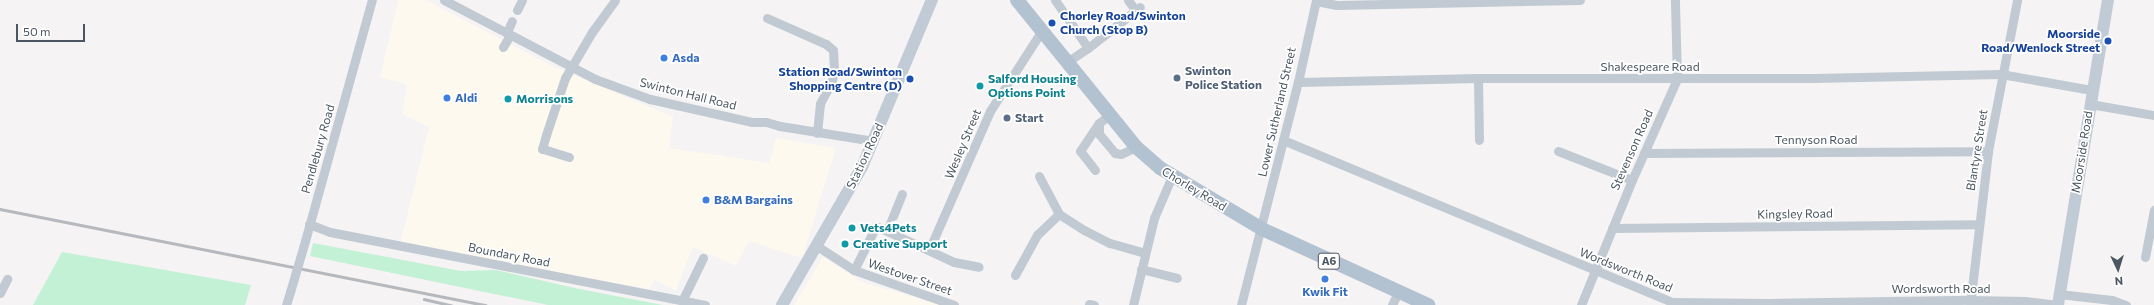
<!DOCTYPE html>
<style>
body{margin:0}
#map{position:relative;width:2154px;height:305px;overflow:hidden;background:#f5f3f3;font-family:Commissioner,sans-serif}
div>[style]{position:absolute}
.commercial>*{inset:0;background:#fdf9ef}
.green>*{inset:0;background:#c3f1d5}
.street>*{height:9px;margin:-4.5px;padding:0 4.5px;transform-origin:4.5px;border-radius:4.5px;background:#c1cad2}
.secondary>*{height:12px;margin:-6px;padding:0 6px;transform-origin:6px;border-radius:6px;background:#c1cbd6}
.primary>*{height:14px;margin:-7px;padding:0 7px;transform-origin:7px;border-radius:7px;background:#b3c2d1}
.rail>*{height:2.5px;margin:-1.25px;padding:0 1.25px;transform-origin:1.25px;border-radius:1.25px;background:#b5b8bd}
.street-bridge>*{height:9px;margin:-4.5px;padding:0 4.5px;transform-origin:4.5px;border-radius:4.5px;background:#c1cad2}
.dots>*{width:11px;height:11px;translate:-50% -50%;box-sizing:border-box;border:2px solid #fff;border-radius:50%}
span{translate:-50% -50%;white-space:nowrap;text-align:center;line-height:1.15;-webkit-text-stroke:3.5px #fff;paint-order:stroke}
.shield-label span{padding:1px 3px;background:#fff;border:1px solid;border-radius:3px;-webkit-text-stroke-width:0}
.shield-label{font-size:11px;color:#4a5661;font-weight:700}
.transit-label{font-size:12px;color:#164399;font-weight:700}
.left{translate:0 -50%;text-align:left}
.right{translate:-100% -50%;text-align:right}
.shop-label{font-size:12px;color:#366cbe;font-weight:700}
.street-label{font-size:12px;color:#4a5661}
.service-label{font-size:12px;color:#4e5e75;font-weight:700}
.culture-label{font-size:12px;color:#0d838f;font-weight:700}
.north{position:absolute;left:2098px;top:249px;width:40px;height:40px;-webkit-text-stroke:3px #fff;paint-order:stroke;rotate:176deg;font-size:11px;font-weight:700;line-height:16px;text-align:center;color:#4a5661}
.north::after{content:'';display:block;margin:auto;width:14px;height:18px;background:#4a5661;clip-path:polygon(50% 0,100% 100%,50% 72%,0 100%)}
.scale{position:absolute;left:16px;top:24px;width:69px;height:18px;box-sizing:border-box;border:2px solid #4a5661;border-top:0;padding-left:5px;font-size:12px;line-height:14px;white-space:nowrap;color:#4a5661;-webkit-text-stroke:3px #fff;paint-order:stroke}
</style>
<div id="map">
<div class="commercial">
<i style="clip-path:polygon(398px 0,426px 0,548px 64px,673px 117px,669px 148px,769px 163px,776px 138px,836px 148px,802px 258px,749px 241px,736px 266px,693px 247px,676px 290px,654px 280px,649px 289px,400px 244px,429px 127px,402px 114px,407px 85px,380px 77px)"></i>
<i style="clip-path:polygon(823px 257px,862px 282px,941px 305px,794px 305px)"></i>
</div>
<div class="green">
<i style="clip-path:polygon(313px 243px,461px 271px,496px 270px,579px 289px,663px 305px,548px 305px,310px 256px)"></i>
<i style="clip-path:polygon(62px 252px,251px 285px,245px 305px,33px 305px)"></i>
</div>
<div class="street">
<i style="left:444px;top:0;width:170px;rotate:27.6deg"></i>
<i style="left:595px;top:79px;width:59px;rotate:20deg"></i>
<i style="left:650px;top:99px;width:105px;rotate:12.7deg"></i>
<i style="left:752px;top:122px;width:14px"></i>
<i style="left:766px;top:122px;width:15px;rotate:16deg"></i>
<i style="left:780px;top:126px;width:95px;rotate:9.1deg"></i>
<i style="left:1055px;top:0;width:58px;rotate:55.5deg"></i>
<i style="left:1128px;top:0;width:14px;rotate:54deg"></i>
<i style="left:1316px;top:1px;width:21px;rotate:11deg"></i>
<i style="left:1337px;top:5px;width:243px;rotate:-1.2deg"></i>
<i style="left:517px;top:10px;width:11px;rotate:-63deg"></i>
<i style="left:767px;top:18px;width:64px;rotate:23.8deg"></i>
<i style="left:826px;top:44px;width:9px;rotate:41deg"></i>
<i style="left:833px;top:50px;width:18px;rotate:87deg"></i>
<i style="left:834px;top:68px;width:13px;rotate:99deg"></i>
<i style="left:832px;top:81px;width:26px;rotate:118deg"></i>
<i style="left:820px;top:104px;width:29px;rotate:96deg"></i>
<i style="left:507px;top:32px;width:12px;rotate:-66deg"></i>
<i style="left:503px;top:47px;width:14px;rotate:-60deg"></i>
<i style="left:1067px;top:62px;width:25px;rotate:-34deg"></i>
<i style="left:1088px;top:48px;width:66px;rotate:-38.3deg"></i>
<i style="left:1478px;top:78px;width:62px;rotate:89.1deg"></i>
<i style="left:1298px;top:82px;width:180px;rotate:-1.3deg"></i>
<i style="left:1478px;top:78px;width:336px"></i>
<i style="left:1814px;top:78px;width:187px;rotate:-1.2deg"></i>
<i style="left:2001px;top:74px;width:92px;rotate:10deg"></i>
<i style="left:2090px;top:104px;width:65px;rotate:9.8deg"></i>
<i style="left:1109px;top:115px;width:13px;rotate:141deg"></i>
<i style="left:1099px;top:123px;width:11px;rotate:90deg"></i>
<i style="left:1099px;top:134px;width:25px;rotate:50deg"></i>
<i style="left:1115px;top:153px;width:6px;rotate:9deg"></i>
<i style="left:1121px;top:154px;width:17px;rotate:-25deg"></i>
<i style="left:1283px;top:140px;width:421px;rotate:22.6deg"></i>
<i style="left:1672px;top:302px;width:97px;rotate:0.6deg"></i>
<i style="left:1769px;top:303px;width:201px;rotate:-0.9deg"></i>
<i style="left:1970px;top:300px;width:55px;rotate:1deg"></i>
<i style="left:2025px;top:301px;width:31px;rotate:7deg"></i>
<i style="left:1558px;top:151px;width:79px;rotate:21.4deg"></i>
<i style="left:1644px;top:153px;width:344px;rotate:-0.3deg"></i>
<i style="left:569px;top:157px;width:28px;rotate:-163deg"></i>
<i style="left:542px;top:149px;width:15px;rotate:-74deg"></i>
<i style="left:546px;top:135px;width:60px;rotate:-71.6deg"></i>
<i style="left:565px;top:78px;width:53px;rotate:-59.6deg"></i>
<i style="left:592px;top:32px;width:39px;rotate:-54deg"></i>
<i style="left:1095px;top:170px;width:24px;rotate:-128deg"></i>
<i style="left:1080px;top:151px;width:34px;rotate:-56deg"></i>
<i style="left:1039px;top:176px;width:43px;rotate:62.2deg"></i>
<i style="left:1059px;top:214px;width:30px;rotate:33deg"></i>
<i style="left:1084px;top:230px;width:29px;rotate:27deg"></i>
<i style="left:1110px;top:243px;width:36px;rotate:16deg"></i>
<i style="left:309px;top:224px;width:22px;rotate:21deg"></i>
<i style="left:330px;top:232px;width:382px;rotate:11deg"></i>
<i style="left:1612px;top:228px;width:366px;rotate:-0.6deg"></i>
<i style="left:887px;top:231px;width:40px;rotate:-68deg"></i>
<i style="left:305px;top:241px;width:250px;rotate:-74.5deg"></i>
<i style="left:817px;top:246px;width:44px;rotate:33deg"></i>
<i style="left:854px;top:270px;width:106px;rotate:19.3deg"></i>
<i style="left:929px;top:250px;width:152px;rotate:-66.3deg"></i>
<i style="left:990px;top:111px;width:94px;rotate:-57.2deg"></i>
<i style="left:2145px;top:257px;width:48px;rotate:-79.2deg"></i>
<i style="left:1141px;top:269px;width:37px;rotate:14deg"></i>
<i style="left:854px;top:270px;width:49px;rotate:-63.4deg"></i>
<i style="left:876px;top:226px;width:86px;rotate:24.8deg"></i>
<i style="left:954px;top:262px;width:25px;rotate:11deg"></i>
<i style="left:1015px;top:275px;width:46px;rotate:-61.2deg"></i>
<i style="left:1037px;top:235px;width:30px;rotate:-44deg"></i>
<i style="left:0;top:293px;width:16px;rotate:-63deg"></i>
<i style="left:2059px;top:294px;width:53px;rotate:6.5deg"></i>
<i style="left:2112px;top:300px;width:15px;rotate:20deg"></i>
<i style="left:682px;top:301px;width:48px;rotate:-64deg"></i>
<i style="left:1089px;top:304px;width:5px;rotate:11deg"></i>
<i style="left:286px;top:305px;width:14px;rotate:-73deg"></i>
<i style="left:1133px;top:305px;width:89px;rotate:-76.4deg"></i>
<i style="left:1154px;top:218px;width:46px;rotate:-66.8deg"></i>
<i style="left:1241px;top:305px;width:230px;rotate:-75.7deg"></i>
<i style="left:1298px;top:82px;width:84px;rotate:-77.6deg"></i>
<i style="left:1392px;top:305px;width:14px;rotate:-65deg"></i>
<i style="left:1581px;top:305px;width:135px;rotate:-67.8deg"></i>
<i style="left:1632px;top:180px;width:111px;rotate:-66deg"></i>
<i style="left:1677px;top:79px;width:79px;rotate:-91.5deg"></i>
<i style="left:1970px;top:305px;width:155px;rotate:-83.3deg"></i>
<i style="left:1988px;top:151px;width:154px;rotate:-79.1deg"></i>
</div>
<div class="secondary">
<i style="left:782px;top:305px;width:160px;rotate:-59.9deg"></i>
<i style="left:862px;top:167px;width:181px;rotate:-67.3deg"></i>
<i style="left:2058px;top:305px;width:309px;rotate:-80.7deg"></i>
</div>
<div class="primary">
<i style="left:1017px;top:0;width:189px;rotate:51deg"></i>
<i style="left:1136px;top:147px;width:32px;rotate:41deg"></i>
<i style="left:1160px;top:168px;width:119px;rotate:30.9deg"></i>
<i style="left:1262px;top:229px;width:183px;rotate:24.6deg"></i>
</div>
<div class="rail">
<i style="left:0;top:209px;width:495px;rotate:11.2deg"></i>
<i style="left:424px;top:299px;width:28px;rotate:13deg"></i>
</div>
<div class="street-bridge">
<i style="left:290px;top:292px;width:53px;rotate:-73.6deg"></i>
</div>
<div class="dots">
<i style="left:1052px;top:23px;background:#1a4fb4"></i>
<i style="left:2108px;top:41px;background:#1a4fb4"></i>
<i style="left:664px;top:58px;background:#3f7fe0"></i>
<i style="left:1177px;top:78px;background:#5c6f8a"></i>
<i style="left:910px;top:79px;background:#1a4fb4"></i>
<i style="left:980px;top:86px;background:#0f9aa8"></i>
<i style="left:447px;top:98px;background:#3f7fe0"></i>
<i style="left:508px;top:99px;background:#0f9aa8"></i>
<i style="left:1007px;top:118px;background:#5c6f8a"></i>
<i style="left:706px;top:200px;background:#3f7fe0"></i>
<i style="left:852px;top:228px;background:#0f9aa8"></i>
<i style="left:845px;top:244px;background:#0f9aa8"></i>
<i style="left:1325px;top:279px;background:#3f7fe0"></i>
</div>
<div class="shield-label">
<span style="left:1329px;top:261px">A6</span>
</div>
<div class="transit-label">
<span class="left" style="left:1060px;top:23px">Chorley Road/Swinton<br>Church (Stop B)</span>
<span class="right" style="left:2100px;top:41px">Moorside<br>Road/Wenlock Street</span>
<span class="right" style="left:902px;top:79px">Station Road/Swinton<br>Shopping Centre (D)</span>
</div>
<div class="shop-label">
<span class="left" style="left:672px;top:58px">Asda</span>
<span class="left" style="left:455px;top:98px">Aldi</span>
<span class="left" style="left:714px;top:200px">B&amp;M Bargains</span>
<span style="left:1325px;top:292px">Kwik Fit</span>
</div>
<div class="street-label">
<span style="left:1650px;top:67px">Shakespeare Road</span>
<span style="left:688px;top:94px;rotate:14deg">Swinton Hall Road</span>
<span style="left:1277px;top:112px;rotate:-77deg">Lower Sutherland Street</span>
<span style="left:1816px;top:140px">Tennyson Road</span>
<span style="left:963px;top:144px;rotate:-67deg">Wesley Street</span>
<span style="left:318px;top:149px;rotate:-74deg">Pendlebury Road</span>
<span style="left:1632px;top:150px;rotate:-66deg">Stevenson Road</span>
<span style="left:1977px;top:150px;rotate:-81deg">Blantyre Street</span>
<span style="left:2082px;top:152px;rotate:-81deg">Moorside Road</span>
<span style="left:865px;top:156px;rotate:-65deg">Station Road</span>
<span style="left:1194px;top:189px;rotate:31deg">Chorley Road</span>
<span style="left:1795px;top:214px;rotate:-1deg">Kingsley Road</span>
<span style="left:509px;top:255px;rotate:11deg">Boundary Road</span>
<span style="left:1626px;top:270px;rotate:22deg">Wordsworth Road</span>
<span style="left:910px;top:277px;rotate:19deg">Westover Street</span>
<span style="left:1941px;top:289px">Wordsworth Road</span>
</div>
<div class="service-label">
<span class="left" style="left:1185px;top:78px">Swinton<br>Police Station</span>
<span class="left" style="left:1015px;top:118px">Start</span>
</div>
<div class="culture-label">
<span class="left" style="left:988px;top:86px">Salford Housing<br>Options Point</span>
<span class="left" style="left:516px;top:99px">Morrisons</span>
<span class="left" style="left:860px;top:228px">Vets4Pets</span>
<span class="left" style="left:853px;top:244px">Creative Support</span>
</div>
<div class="north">N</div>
<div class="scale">50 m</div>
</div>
